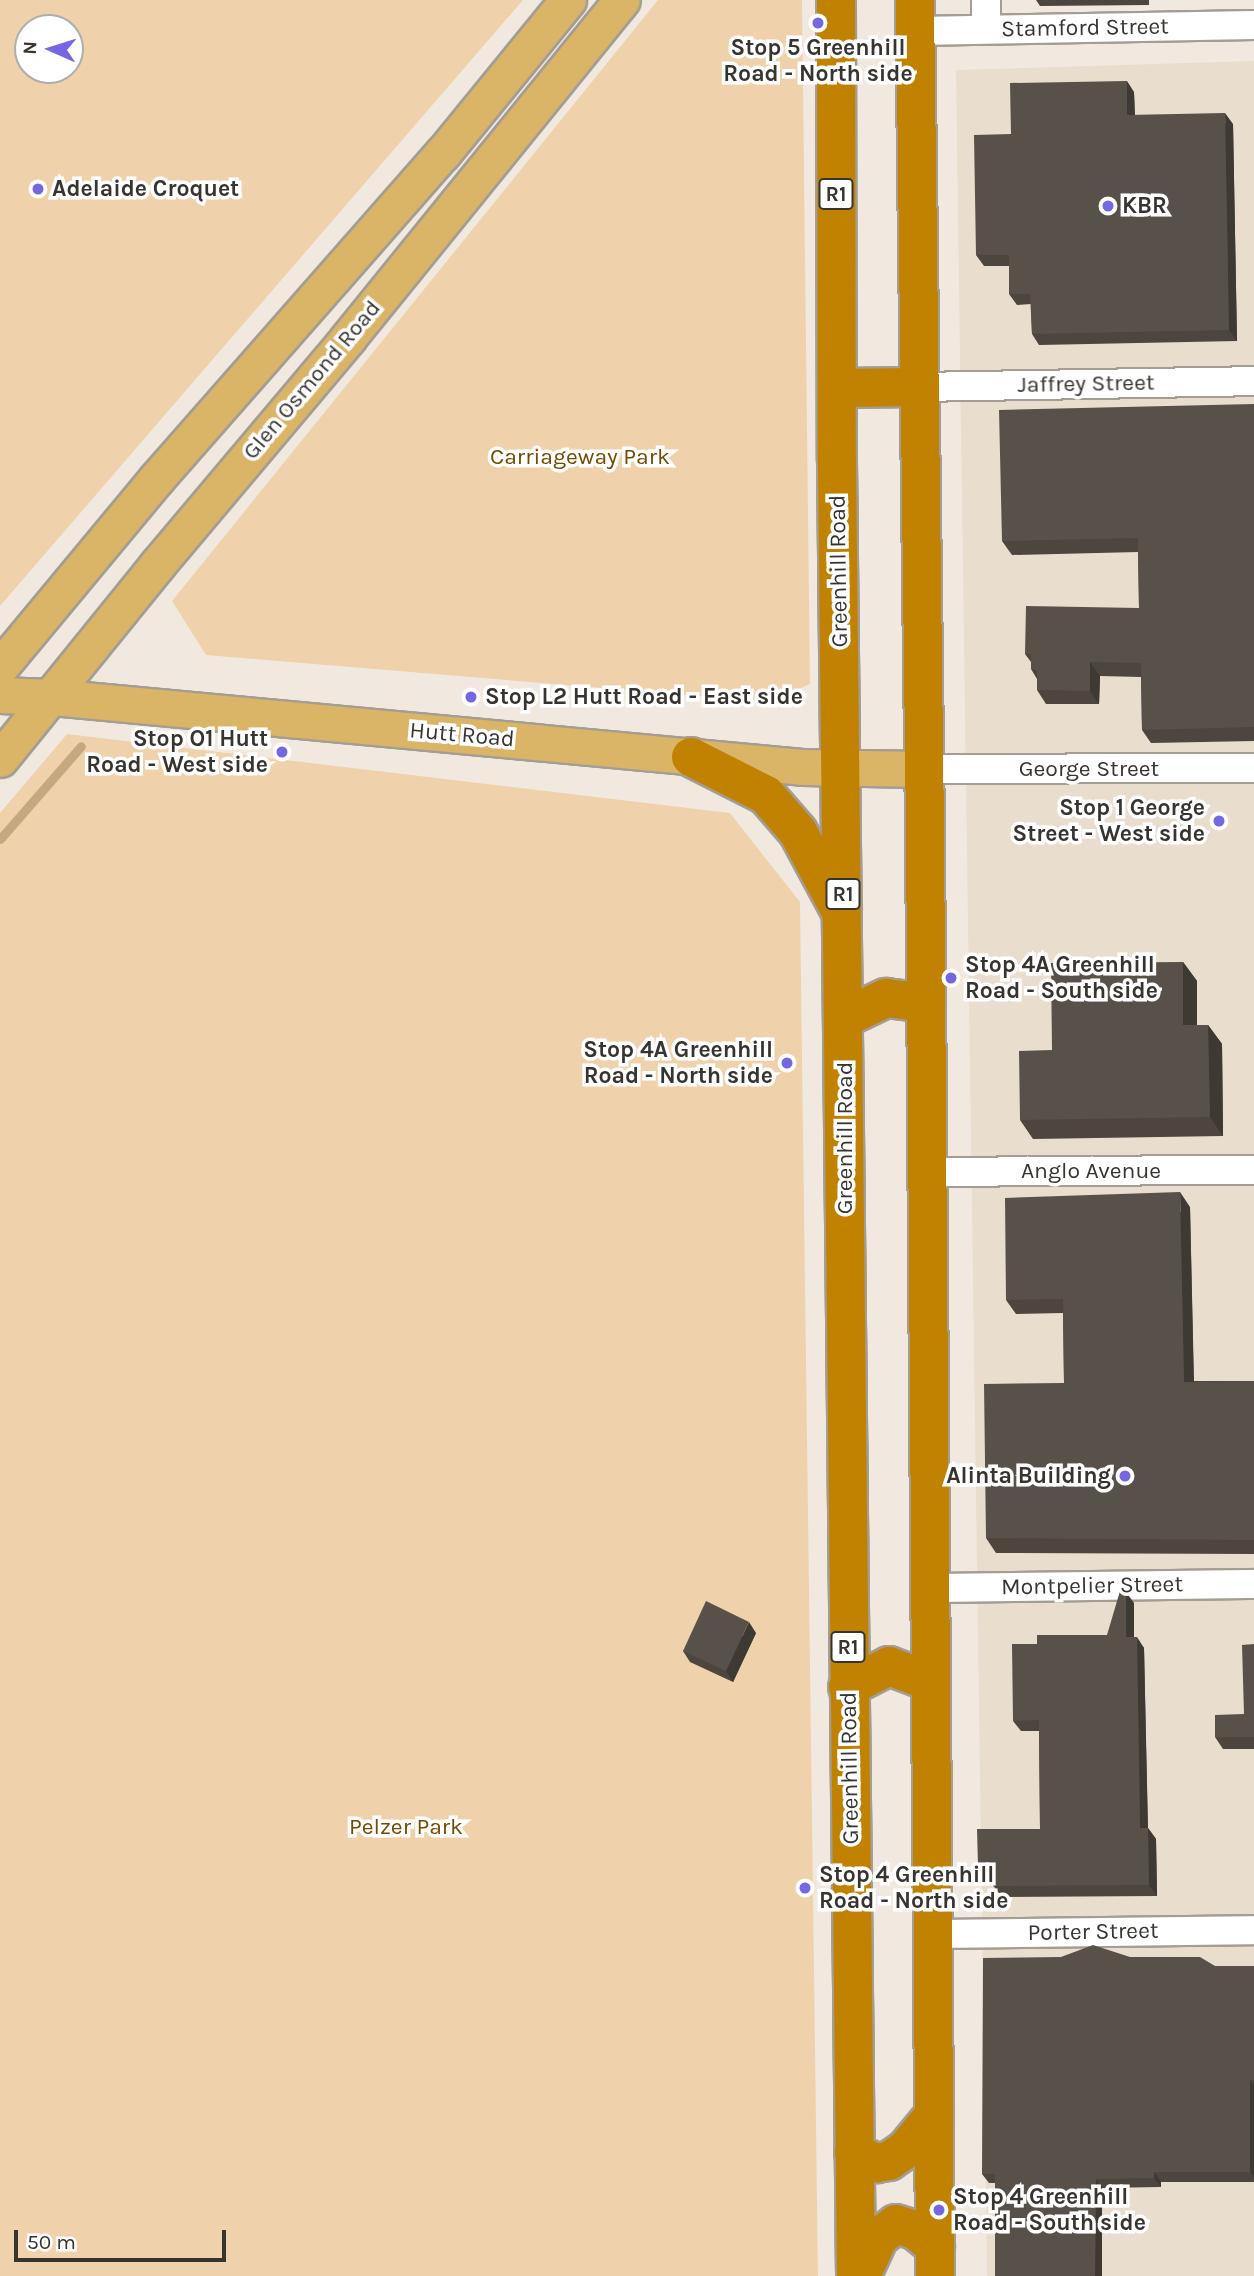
<!DOCTYPE html>
<style>
body{margin:0}
#map{position:relative;width:1254px;height:2276px;overflow:hidden;background:#f1e9df;font-family:Karla,sans-serif}
div>[style]{position:absolute}
.built>*{inset:0;background:#e9ddcd}
.green>*{inset:0;background:#efd2ac}
.stream>*{height:9px;margin:-4.5px;padding:0 4.5px;transform-origin:4.5px;border-radius:4.5px;background:#c6a880}
.roads{filter:drop-shadow(2px 0 #a49d93) drop-shadow(-2px 0 #a49d93) drop-shadow(0 2px #a49d93) drop-shadow(0 -2px #a49d93)}
.minor>*{height:28px;margin:-14px;padding:0 14px;transform-origin:14px;border-radius:14px;background:#fff}
.major>*{height:35px;margin:-17.5px;padding:0 17.5px;transform-origin:17.5px;border-radius:17.5px;background:#dab467}
.highway>*{height:38px;margin:-19px;padding:0 19px;transform-origin:19px;border-radius:19px;background:#c18201}
.wall>*{inset:0;background:#4c463f}
.shaded-wall>*{inset:0;background:#3e3933}
.building>*{inset:0;background:#585149}
.dots>*{width:19px;height:19px;translate:-50% -50%;box-sizing:border-box;border:4px solid #fff;border-radius:50%}
span{translate:-50% -50%;white-space:nowrap;text-align:center;line-height:1.15;-webkit-text-stroke:7px #fff;paint-order:stroke}
.shield-label span{padding:2px 5px;background:#fff;border:2px solid;border-radius:5px;-webkit-text-stroke-width:0}
.shield-label{font-size:21px;color:#373430;font-weight:700}
.street-label{font-size:23px;color:#373430}
.poi-label{font-size:23px;color:#373430;font-weight:700}
.left{translate:0 -50%;text-align:left}
.right{translate:-100% -50%;text-align:right}
.park-label{font-size:23px;color:#734b00}
.north{position:absolute;left:14px;top:14px;width:70px;height:70px;box-sizing:border-box;background:#fff;border:2px solid #afaeac;border-radius:50%;rotate:273deg;font-size:19px;font-weight:700;line-height:28px;text-align:center;color:#373430}
.north::after{content:'';display:block;margin:auto;width:24px;height:32px;background:#7566e1;clip-path:polygon(50% 0,100% 100%,50% 72%,0 100%)}
.scale{position:absolute;left:14px;top:2230px;width:212px;height:32px;box-sizing:border-box;border:4px solid #373430;border-top:0;padding-left:9px;font-size:21px;line-height:24px;white-space:nowrap;color:#373430;-webkit-text-stroke:5px #fff;paint-order:stroke}
</style>
<div id="map">
<div class="built">
<i style="clip-path:polygon(1254px 61px,1254px 2276px,987px 2276px,956px 70px)"></i>
</div>
<div class="green">
<i style="clip-path:polygon(evenodd,0 0,523px 0,0 606px,0 0,28px 28px,70px 28px,70px 70px,28px 70px,28px 28px)"></i>
<i style="clip-path:polygon(658px 0,802px 0,810px 684px,770px 702px,206px 655px,172px 601px)"></i>
<i style="clip-path:polygon(67px 734px,730px 813px,800px 902px,818px 2276px,0 2276px,0 813px)"></i>
</div>
<div class="stream">
<i style="left:0;top:839px;width:123px;rotate:-48.9deg"></i>
</div>
<div class="roads">
<div class="minor">
<i style="left:986px;top:29px;width:29px;rotate:-90deg"></i>
<i style="left:916px;top:31px;width:338px;rotate:-1deg"></i>
<i style="left:918px;top:387px;width:336px;rotate:-1deg"></i>
<i style="left:924px;top:769px;width:330px;rotate:-0.2deg"></i>
<i style="left:927px;top:1172px;width:327px;rotate:-0.4deg"></i>
<i style="left:930px;top:1588px;width:324px;rotate:-0.7deg"></i>
<i style="left:933px;top:1934px;width:321px;rotate:-0.7deg"></i>
</div>
<div class="major">
<i style="left:0;top:667px;width:246px;rotate:-50.3deg"></i>
<i style="left:157px;top:478px;width:433px;rotate:-48.7deg"></i>
<i style="left:443px;top:153px;width:198px;rotate:-50.8deg"></i>
<i style="left:0;top:695px;width:52px;rotate:2.2deg"></i>
<i style="left:52px;top:697px;width:753px;rotate:5.33deg"></i>
<i style="left:802px;top:767px;width:122px;rotate:0.9deg"></i>
<i style="left:0;top:759px;width:250px;rotate:-51deg"></i>
<i style="left:157px;top:565px;width:297px;rotate:-49.9deg"></i>
<i style="left:348px;top:338px;width:435px;rotate:-51deg"></i>
</div>
<div class="highway">
<i style="left:836px;top:0;width:461px;rotate:89.9deg"></i>
<i style="left:837px;top:461px;width:1815px;rotate:89.4deg"></i>
<i style="left:915px;top:0;width:828px;rotate:89.31deg"></i>
<i style="left:925px;top:828px;width:1448px;rotate:89.6deg"></i>
<i style="left:837px;top:388px;width:81px;rotate:-0.7deg"></i>
<i style="left:691px;top:757px;width:84px;rotate:26.9deg"></i>
<i style="left:766px;top:795px;width:49px;rotate:49.1deg"></i>
<i style="left:798px;top:832px;width:91px;rotate:61.7deg"></i>
<i style="left:844px;top:1018px;width:47px;rotate:-25.5deg"></i>
<i style="left:886px;top:998px;width:40px;rotate:7.1deg"></i>
<i style="left:848px;top:1687px;width:46px;rotate:-27.1deg"></i>
<i style="left:889px;top:1666px;width:45px;rotate:20.9deg"></i>
<i style="left:854px;top:2152px;width:25px;rotate:27deg"></i>
<i style="left:876px;top:2163px;width:13px;rotate:-9deg"></i>
<i style="left:889px;top:2161px;width:21px;rotate:-35deg"></i>
<i style="left:906px;top:2149px;width:44px;rotate:-50.5deg"></i>
<i style="left:861px;top:2276px;width:43px;rotate:-65.2deg"></i>
<i style="left:879px;top:2237px;width:21px;rotate:-37deg"></i>
<i style="left:896px;top:2224px;width:20px;rotate:18deg"></i>
<i style="left:915px;top:2230px;width:26px;rotate:39deg"></i>
</div>
</div>
<div class="wall">
<i style="clip-path:polygon(1036px 0,1149px 0,1149px 5px,1040px 6px)"></i>
<i style="clip-path:polygon(1134px 92px,1135px 115px,1233px 124px,1237px 341px,1039px 345px,1032px 334px,1031px 304px,1017px 305px,1009px 294px,1009px 266px,984px 266px,976px 255px,1011px 134px)"></i>
<i style="clip-path:polygon(1254px 404px,1254px 741px,1151px 743px,1142px 730px,1141px 677px,1100px 676px,1099px 704px,1046px 704px,1037px 690px,1037px 679px,1031px 669px,1031px 662px,1025px 654px,1139px 608px,1138px 552px,1012px 555px,1002px 541px)"></i>
<i style="clip-path:polygon(1183px 962px,1197px 981px,1197px 1025px,1208px 1025px,1222px 1044px,1223px 1136px,1033px 1139px,1020px 1120px,1052px 1050px)"></i>
<i style="clip-path:polygon(1190px 1207px,1194px 1381px,1254px 1381px,1254px 1554px,996px 1553px,986px 1538px,1064px 1383px,1063px 1313px,1016px 1314px,1006px 1300px)"></i>
<i style="clip-path:polygon(1134px 1603px,1134px 1637px,1144px 1648px,1148px 1828px,1156px 1839px,1157px 1896px,1002px 1897px,978px 1866px,1040px 1829px,1039px 1731px,1021px 1731px,1013px 1721px,1037px 1644px,1107px 1635px)"></i>
<i style="clip-path:polygon(756px 1633px,733px 1682px,690px 1662px,683px 1651px)"></i>
<i style="clip-path:polygon(1254px 1644px,1254px 1749px,1223px 1749px,1215px 1737px,1244px 1714px)"></i>
<i style="clip-path:polygon(1130px 1957px,1215px 1966px,1254px 1966px,1254px 2182px,1161px 2182px,1161px 2187px,1102px 2188px,1102px 2276px,995px 2276px,995px 2183px,989px 2183px,982px 2174px)"></i>
</div>
<div class="shaded-wall">
<i style="clip-path:polygon(1127px 81px,1134px 92px,1135px 126px,1127px 115px)"></i>
<i style="clip-path:polygon(1225px 113px,1233px 124px,1237px 341px,1229px 330px)"></i>
<i style="clip-path:polygon(1090px 662px,1100px 676px,1099px 704px,1090px 691px)"></i>
<i style="clip-path:polygon(1183px 962px,1197px 981px,1197px 1044px,1183px 1025px)"></i>
<i style="clip-path:polygon(1208px 1025px,1222px 1044px,1223px 1136px,1210px 1117px)"></i>
<i style="clip-path:polygon(1180px 1192px,1190px 1207px,1194px 1396px,1184px 1382px)"></i>
<i style="clip-path:polygon(1126px 1592px,1134px 1603px,1134px 1648px,1126px 1637px)"></i>
<i style="clip-path:polygon(749px 1622px,756px 1633px,733px 1682px,726px 1671px)"></i>
<i style="clip-path:polygon(1137px 1637px,1144px 1648px,1148px 1839px,1140px 1828px)"></i>
<i style="clip-path:polygon(1148px 1828px,1156px 1839px,1157px 1896px,1149px 1885px)"></i>
<i style="clip-path:polygon(1250px 2080px,1254px 2086px,1254px 2178px,1250px 2172px)"></i>
<i style="clip-path:polygon(1154px 2172px,1161px 2182px,1161px 2187px,1154px 2178px)"></i>
<i style="clip-path:polygon(1096px 2179px,1102px 2188px,1102px 2276px,1095px 2276px)"></i>
</div>
<div class="building">
<i style="clip-path:polygon(1127px 81px,1127px 115px,1225px 113px,1229px 330px,1032px 334px,1030px 294px,1009px 294px,1009px 255px,976px 255px,974px 135px,1011px 134px,1010px 83px)"></i>
<i style="clip-path:polygon(1254px 404px,1254px 727px,1142px 730px,1141px 663px,1090px 662px,1090px 691px,1037px 690px,1037px 670px,1031px 669px,1031px 654px,1025px 654px,1026px 606px,1139px 608px,1138px 538px,1002px 541px,999px 410px)"></i>
<i style="clip-path:polygon(1183px 962px,1183px 1025px,1208px 1025px,1210px 1117px,1020px 1120px,1019px 1051px,1052px 1050px,1051px 963px)"></i>
<i style="clip-path:polygon(1180px 1192px,1184px 1382px,1254px 1381px,1254px 1540px,986px 1538px,984px 1384px,1064px 1383px,1063px 1299px,1006px 1300px,1005px 1198px)"></i>
<i style="clip-path:polygon(1120px 1591px,1126px 1592px,1126px 1637px,1137px 1637px,1140px 1828px,1148px 1828px,1149px 1885px,994px 1886px,978px 1866px,977px 1829px,1040px 1829px,1039px 1720px,1013px 1721px,1012px 1644px,1037px 1644px,1037px 1635px,1107px 1635px)"></i>
<i style="clip-path:polygon(706px 1601px,749px 1622px,726px 1671px,683px 1651px)"></i>
<i style="clip-path:polygon(1254px 1644px,1254px 1737px,1215px 1737px,1215px 1715px,1244px 1714px,1242px 1645px)"></i>
<i style="clip-path:polygon(1093px 1945px,1130px 1957px,1200px 1957px,1215px 1966px,1254px 1966px,1254px 2080px,1250px 2080px,1250px 2172px,1154px 2172px,1154px 2178px,1096px 2179px,1095px 2276px,995px 2276px,995px 2174px,982px 2174px,983px 1958px,1061px 1957px)"></i>
</div>
<div class="dots">
<i style="left:818px;top:23px;background:#7566e1"></i>
<i style="left:38px;top:189px;background:#7566e1"></i>
<i style="left:1108px;top:206px;background:#7566e1"></i>
<i style="left:471px;top:697px;background:#7566e1"></i>
<i style="left:282px;top:752px;background:#7566e1"></i>
<i style="left:1219px;top:821px;background:#7566e1"></i>
<i style="left:951px;top:978px;background:#7566e1"></i>
<i style="left:787px;top:1063px;background:#7566e1"></i>
<i style="left:1125px;top:1476px;background:#7566e1"></i>
<i style="left:805px;top:1888px;background:#7566e1"></i>
<i style="left:939px;top:2210px;background:#7566e1"></i>
</div>
<div class="shield-label">
<span style="left:836px;top:194px">R1</span>
<span style="left:843px;top:894px">R1</span>
<span style="left:848px;top:1647px">R1</span>
</div>
<div class="street-label">
<span style="left:1085px;top:28px;rotate:-1deg">Stamford Street</span>
<span style="left:312px;top:380px;rotate:-50deg">Glen Osmond Road</span>
<span style="left:1086px;top:384px;rotate:-1deg">Jaffrey Street</span>
<span style="left:839px;top:571px;rotate:-91deg">Greenhill Road</span>
<span style="left:462px;top:735px;rotate:5deg">Hutt Road</span>
<span style="left:1089px;top:769px">George Street</span>
<span style="left:845px;top:1138px;rotate:-90deg">Greenhill Road</span>
<span style="left:1091px;top:1171px">Anglo Avenue</span>
<span style="left:1092px;top:1586px;rotate:-1deg">Montpelier Street</span>
<span style="left:850px;top:1768px;rotate:-91deg">Greenhill Road</span>
<span style="left:1093px;top:1932px;rotate:-1deg">Porter Street</span>
</div>
<div class="poi-label">
<span style="left:818px;top:61px">Stop 5 Greenhill<br>Road - North side</span>
<span class="left" style="left:52px;top:189px">Adelaide Croquet</span>
<span class="left" style="left:1122px;top:206px">KBR</span>
<span class="left" style="left:485px;top:697px">Stop L2 Hutt Road - East side</span>
<span class="right" style="left:268px;top:752px">Stop O1 Hutt<br>Road - West side</span>
<span class="right" style="left:1205px;top:821px">Stop 1 George<br>Street - West side</span>
<span class="left" style="left:965px;top:978px">Stop 4A Greenhill<br>Road - South side</span>
<span class="right" style="left:773px;top:1063px">Stop 4A Greenhill<br>Road - North side</span>
<span class="right" style="left:1111px;top:1476px">Alinta Building</span>
<span class="left" style="left:819px;top:1888px">Stop 4 Greenhill<br>Road - North side</span>
<span class="left" style="left:953px;top:2210px">Stop 4 Greenhill<br>Road - South side</span>
</div>
<div class="park-label">
<span style="left:580px;top:457px">Carriageway Park</span>
<span style="left:406px;top:1827px">Pelzer Park</span>
</div>
<div class="north">N</div>
<div class="scale">50 m</div>
</div>
